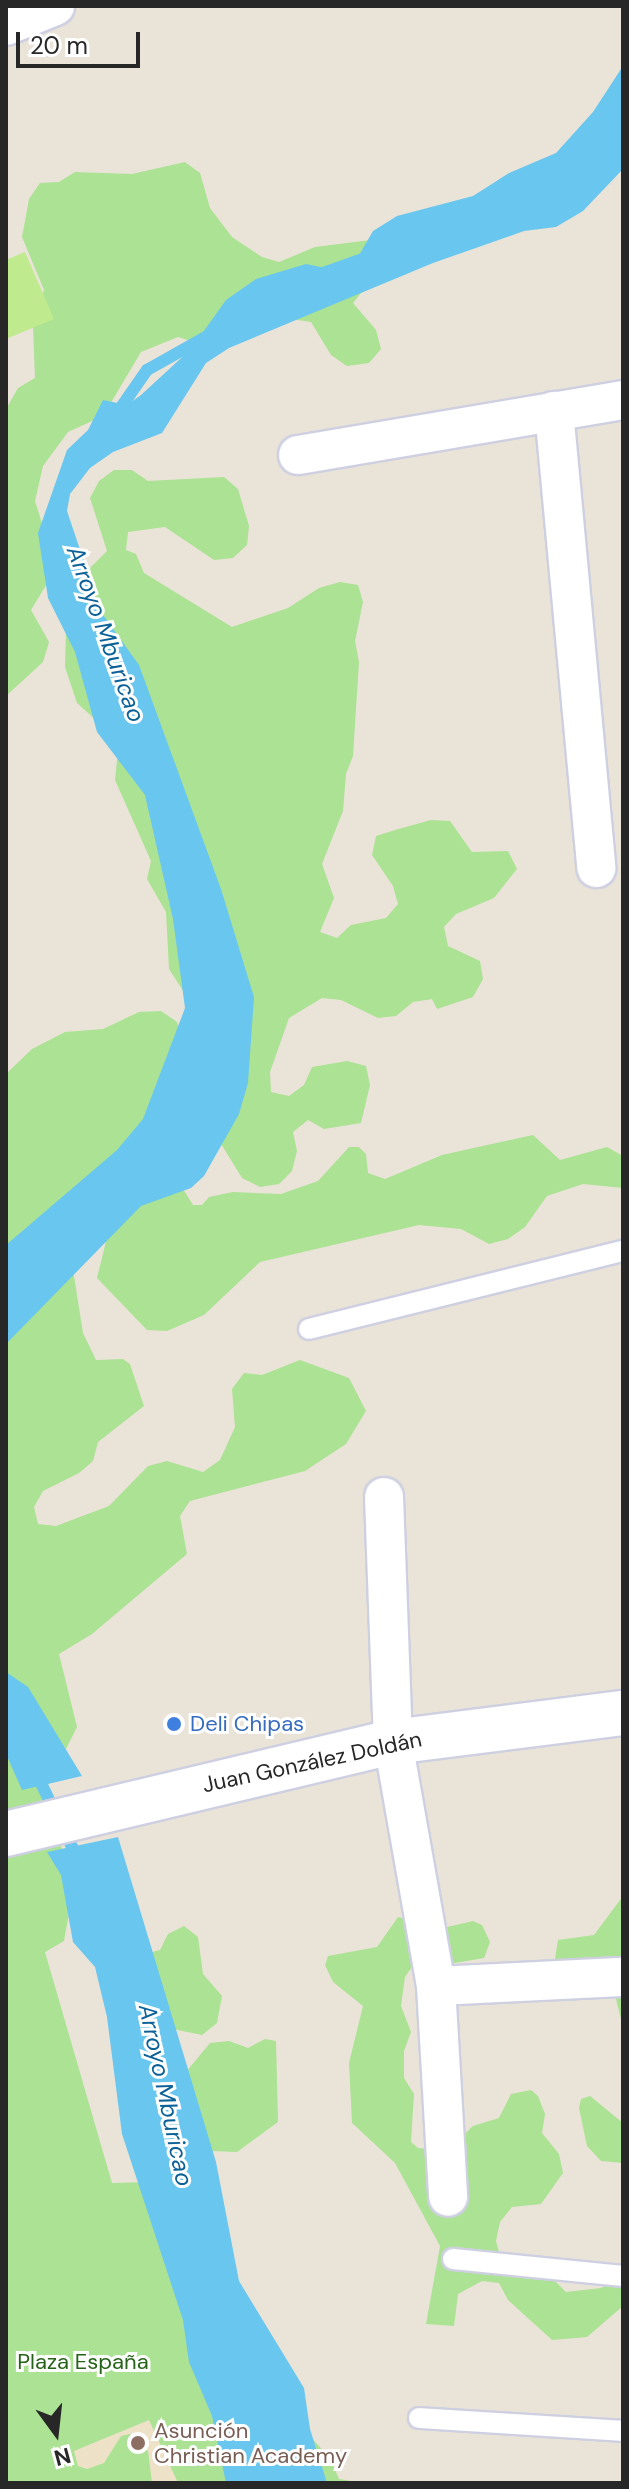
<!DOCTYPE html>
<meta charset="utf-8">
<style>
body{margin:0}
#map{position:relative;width:629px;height:2489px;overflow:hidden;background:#eae3d8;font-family:"DM Sans",sans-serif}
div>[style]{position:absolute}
.education>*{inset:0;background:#ede2c7}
.green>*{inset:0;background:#abe293}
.pitch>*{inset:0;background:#bfea8e}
.water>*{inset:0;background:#69c6ef}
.stream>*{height:12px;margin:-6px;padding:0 6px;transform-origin:6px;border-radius:6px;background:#69c6ef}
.roads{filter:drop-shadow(2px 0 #ced0e1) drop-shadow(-2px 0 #ced0e1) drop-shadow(0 2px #ced0e1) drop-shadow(0 -2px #ced0e1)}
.lane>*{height:20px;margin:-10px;padding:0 10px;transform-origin:10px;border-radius:10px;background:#fff}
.street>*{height:38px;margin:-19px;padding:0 19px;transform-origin:19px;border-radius:19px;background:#fff}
.secondary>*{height:44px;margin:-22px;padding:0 22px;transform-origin:22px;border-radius:22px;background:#fff}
.dots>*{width:22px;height:22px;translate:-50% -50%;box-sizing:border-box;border:4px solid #fff;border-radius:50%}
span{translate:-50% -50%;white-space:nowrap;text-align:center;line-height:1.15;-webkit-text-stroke:6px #fff;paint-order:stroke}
.shop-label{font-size:22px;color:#366cbe}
.left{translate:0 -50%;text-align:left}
.street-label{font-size:22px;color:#272727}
.park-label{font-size:22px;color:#256318}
.education-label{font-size:22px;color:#785e54}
.water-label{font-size:24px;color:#0c6197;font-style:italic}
.frame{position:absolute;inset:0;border:8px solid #272727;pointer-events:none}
.north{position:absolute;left:16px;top:2393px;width:80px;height:80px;-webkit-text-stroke:6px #fff;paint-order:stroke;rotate:165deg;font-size:22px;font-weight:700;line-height:32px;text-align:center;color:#272727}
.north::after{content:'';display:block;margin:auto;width:28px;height:36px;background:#272727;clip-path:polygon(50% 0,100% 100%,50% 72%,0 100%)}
.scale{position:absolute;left:16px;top:32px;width:124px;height:36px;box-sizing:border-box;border:4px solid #272727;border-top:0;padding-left:10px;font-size:24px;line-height:28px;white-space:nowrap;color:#272727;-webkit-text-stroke:6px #fff;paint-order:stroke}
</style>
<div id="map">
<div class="education">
<i style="clip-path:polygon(176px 2409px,193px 2483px,8px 2483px,8px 2477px)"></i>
</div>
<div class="green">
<i style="clip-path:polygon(185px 162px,200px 173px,210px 208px,232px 237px,262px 257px,279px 262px,315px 247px,371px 240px,378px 272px,353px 303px,376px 330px,381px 349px,369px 363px,347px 366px,331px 355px,311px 322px,291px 319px,197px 343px,178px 337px,141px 352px,103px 416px,68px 432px,43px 466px,35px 501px,47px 539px,51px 577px,31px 610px,49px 642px,43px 662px,6px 696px,6px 409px,18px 388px,35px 378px,33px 326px,44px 290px,22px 237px,29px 199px,40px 183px,59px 182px,75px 172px,132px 174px)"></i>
<i style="clip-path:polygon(114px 470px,132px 470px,148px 481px,224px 477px,238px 489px,249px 526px,247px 545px,233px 558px,214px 560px,165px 527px,128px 532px,126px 550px,136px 554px,144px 573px,232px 627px,288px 608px,319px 588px,340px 582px,358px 585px,363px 602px,355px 641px,359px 662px,353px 756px,346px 774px,343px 811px,322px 864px,334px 898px,320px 932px,337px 938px,351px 925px,386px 918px,398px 904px,393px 886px,372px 855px,376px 836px,395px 830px,431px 820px,450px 821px,472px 852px,508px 851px,517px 869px,494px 898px,456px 914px,444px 927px,448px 946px,480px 961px,483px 979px,473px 997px,437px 1009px,432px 999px,413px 1002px,396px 1016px,378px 1018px,341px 1000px,322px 998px,289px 1018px,270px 1072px,271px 1092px,289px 1096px,304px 1085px,312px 1067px,347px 1061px,366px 1066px,370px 1085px,361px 1123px,324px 1129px,308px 1120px,293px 1132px,297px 1151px,292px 1171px,279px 1184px,260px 1187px,242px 1178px,210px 1126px,200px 1017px,169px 969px,166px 912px,147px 879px,151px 861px,115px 780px,119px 741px,77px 703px,65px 667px,67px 591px,107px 551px,90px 498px,99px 481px)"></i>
<i style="clip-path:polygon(161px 1011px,177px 1022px,182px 1040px,73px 1270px,83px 1333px,96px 1360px,123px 1359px,130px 1364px,144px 1406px,98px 1442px,93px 1461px,79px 1473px,43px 1491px,34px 1507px,38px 1524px,56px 1526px,109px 1506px,148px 1466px,167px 1461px,203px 1472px,220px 1460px,235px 1427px,232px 1389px,244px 1373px,262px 1375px,300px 1360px,349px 1378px,366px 1411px,346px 1444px,305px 1471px,190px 1501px,180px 1516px,187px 1554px,92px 1634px,59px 1654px,77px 1727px,44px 1793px,67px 1865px,71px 1902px,64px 1941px,45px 1952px,112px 2183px,186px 2181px,284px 2382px,307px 2412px,306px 2432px,330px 2458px,339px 2479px,364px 2483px,178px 2483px,149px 2420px,74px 2451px,78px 2466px,87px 2469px,104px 2463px,121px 2436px,130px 2434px,148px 2451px,152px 2483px,6px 2483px,6px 1074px,32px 1049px,65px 1032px,103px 1029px,139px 1012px)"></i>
<i style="clip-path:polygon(533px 1135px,560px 1160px,607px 1147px,623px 1156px,623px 1188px,583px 1184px,547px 1196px,525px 1227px,508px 1239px,489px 1244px,461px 1229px,419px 1225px,260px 1262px,204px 1315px,167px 1331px,147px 1330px,97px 1278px,110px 1225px,178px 1181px,193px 1205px,202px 1205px,209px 1197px,233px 1192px,281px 1194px,318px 1181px,349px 1147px,359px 1147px,366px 1154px,368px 1173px,385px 1179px,442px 1155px)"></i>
<i style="clip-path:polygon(623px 1896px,623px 2027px,611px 1979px,557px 1968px,555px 1959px,558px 1940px,594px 1935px)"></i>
<i style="clip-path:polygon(398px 1917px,443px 1928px,473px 1921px,482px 1925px,490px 1942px,484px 1958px,455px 1963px,416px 1961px,405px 1977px,401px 2006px,411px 2032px,404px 2051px,404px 2078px,414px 2094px,411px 2142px,418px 2148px,447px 2151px,473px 2126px,499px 2118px,511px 2094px,531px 2090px,538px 2096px,545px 2114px,542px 2133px,559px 2154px,563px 2173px,541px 2204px,512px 2207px,500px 2222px,496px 2241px,501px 2259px,552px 2278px,566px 2292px,601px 2288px,623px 2277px,623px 2306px,587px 2337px,552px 2340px,508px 2300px,499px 2283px,482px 2281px,458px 2294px,454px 2326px,426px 2324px,440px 2246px,395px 2163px,352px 2123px,349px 2063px,363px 2006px,333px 1982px,325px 1965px,328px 1956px,377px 1947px)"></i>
<i style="clip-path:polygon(184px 1926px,198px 1937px,203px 1974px,222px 1996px,217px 2023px,202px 2035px,163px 2027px,141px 1955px,160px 1950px,168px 1934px)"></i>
<i style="clip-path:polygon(265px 2039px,276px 2041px,278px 2122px,237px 2152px,213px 2151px,188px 2164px,181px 2078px,210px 2043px,229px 2041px,248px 2048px)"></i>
<i style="clip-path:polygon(590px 2096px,623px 2123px,623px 2163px,601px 2161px,587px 2146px,579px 2108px,581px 2099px)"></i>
</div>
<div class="pitch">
<i style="clip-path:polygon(25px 252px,54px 319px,6px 339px,6px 260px)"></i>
</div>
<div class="water">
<i style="clip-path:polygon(623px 66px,623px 169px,583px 211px,556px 227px,524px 231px,433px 263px,229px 348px,206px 363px,162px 433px,113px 452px,90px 468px,70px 494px,67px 511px,101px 612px,139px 665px,221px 889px,254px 997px,248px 1083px,239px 1114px,204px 1176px,191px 1188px,141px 1206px,6px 1344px,6px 1245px,117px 1150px,143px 1119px,185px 1008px,173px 919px,145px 795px,97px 732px,75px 652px,48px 598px,38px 533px,67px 450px,88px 430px,103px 400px,127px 405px,141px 395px,191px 349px,226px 300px,256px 279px,306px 264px,340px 271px,354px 264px,373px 231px,397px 216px,473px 196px,509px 173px,556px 153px,593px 112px)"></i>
<i style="clip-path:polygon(6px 1672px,28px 1687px,82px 1776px,22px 1790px,6px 1754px)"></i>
<i style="clip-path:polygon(118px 1837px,216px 2162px,239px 2281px,304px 2388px,310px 2429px,327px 2483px,226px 2483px,212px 2416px,189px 2362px,183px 2320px,122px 2134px,107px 2017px,95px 1967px,73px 1942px,61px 1875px,47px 1852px)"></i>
</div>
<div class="stream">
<i style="left:318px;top:275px;width:53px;rotate:-19.8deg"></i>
<i style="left:115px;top:416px;width:56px;rotate:-55.2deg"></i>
<i style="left:147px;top:370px;width:73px;rotate:-29.4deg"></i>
<i style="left:36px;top:1773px;width:98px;rotate:64deg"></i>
</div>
<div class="roads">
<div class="lane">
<i style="left:309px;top:1329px;width:324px;rotate:-14deg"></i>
<i style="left:453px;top:2259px;width:171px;rotate:5.7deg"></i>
<i style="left:419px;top:2418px;width:204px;rotate:3.6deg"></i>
</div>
<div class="street">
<i style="left:6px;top:26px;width:53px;rotate:-22.2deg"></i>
<i style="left:554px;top:411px;width:459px;rotate:84.7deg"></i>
<i style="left:298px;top:455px;width:330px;rotate:-9.6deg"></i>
<i style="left:384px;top:1497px;width:245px;rotate:87.9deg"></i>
<i style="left:393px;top:1742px;width:248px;rotate:80deg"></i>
<i style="left:436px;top:1986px;width:211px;rotate:86.7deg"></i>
<i style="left:436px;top:1986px;width:187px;rotate:-2.8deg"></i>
</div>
<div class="secondary">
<i style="left:6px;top:1834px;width:398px;rotate:-13.4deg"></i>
<i style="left:393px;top:1742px;width:232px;rotate:-7.2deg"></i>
</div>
</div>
<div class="dots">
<i style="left:174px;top:1724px;background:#3f7fe0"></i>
<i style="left:138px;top:2443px;background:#8d6e63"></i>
</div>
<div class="shop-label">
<span class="left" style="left:190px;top:1724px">Deli Chipas</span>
</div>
<div class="street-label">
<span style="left:312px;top:1762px;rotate:-12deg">Juan González Doldán</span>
</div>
<div class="park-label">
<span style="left:83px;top:2362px">Plaza España</span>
</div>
<div class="education-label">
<span class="left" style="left:154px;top:2443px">Asunción<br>Christian Academy</span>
</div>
<div class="water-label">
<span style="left:106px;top:634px;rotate:70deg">Arroyo Mburicao</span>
<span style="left:166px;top:2095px;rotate:78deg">Arroyo Mburicao</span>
</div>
<div class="frame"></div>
<div class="north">N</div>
<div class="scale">20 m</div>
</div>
